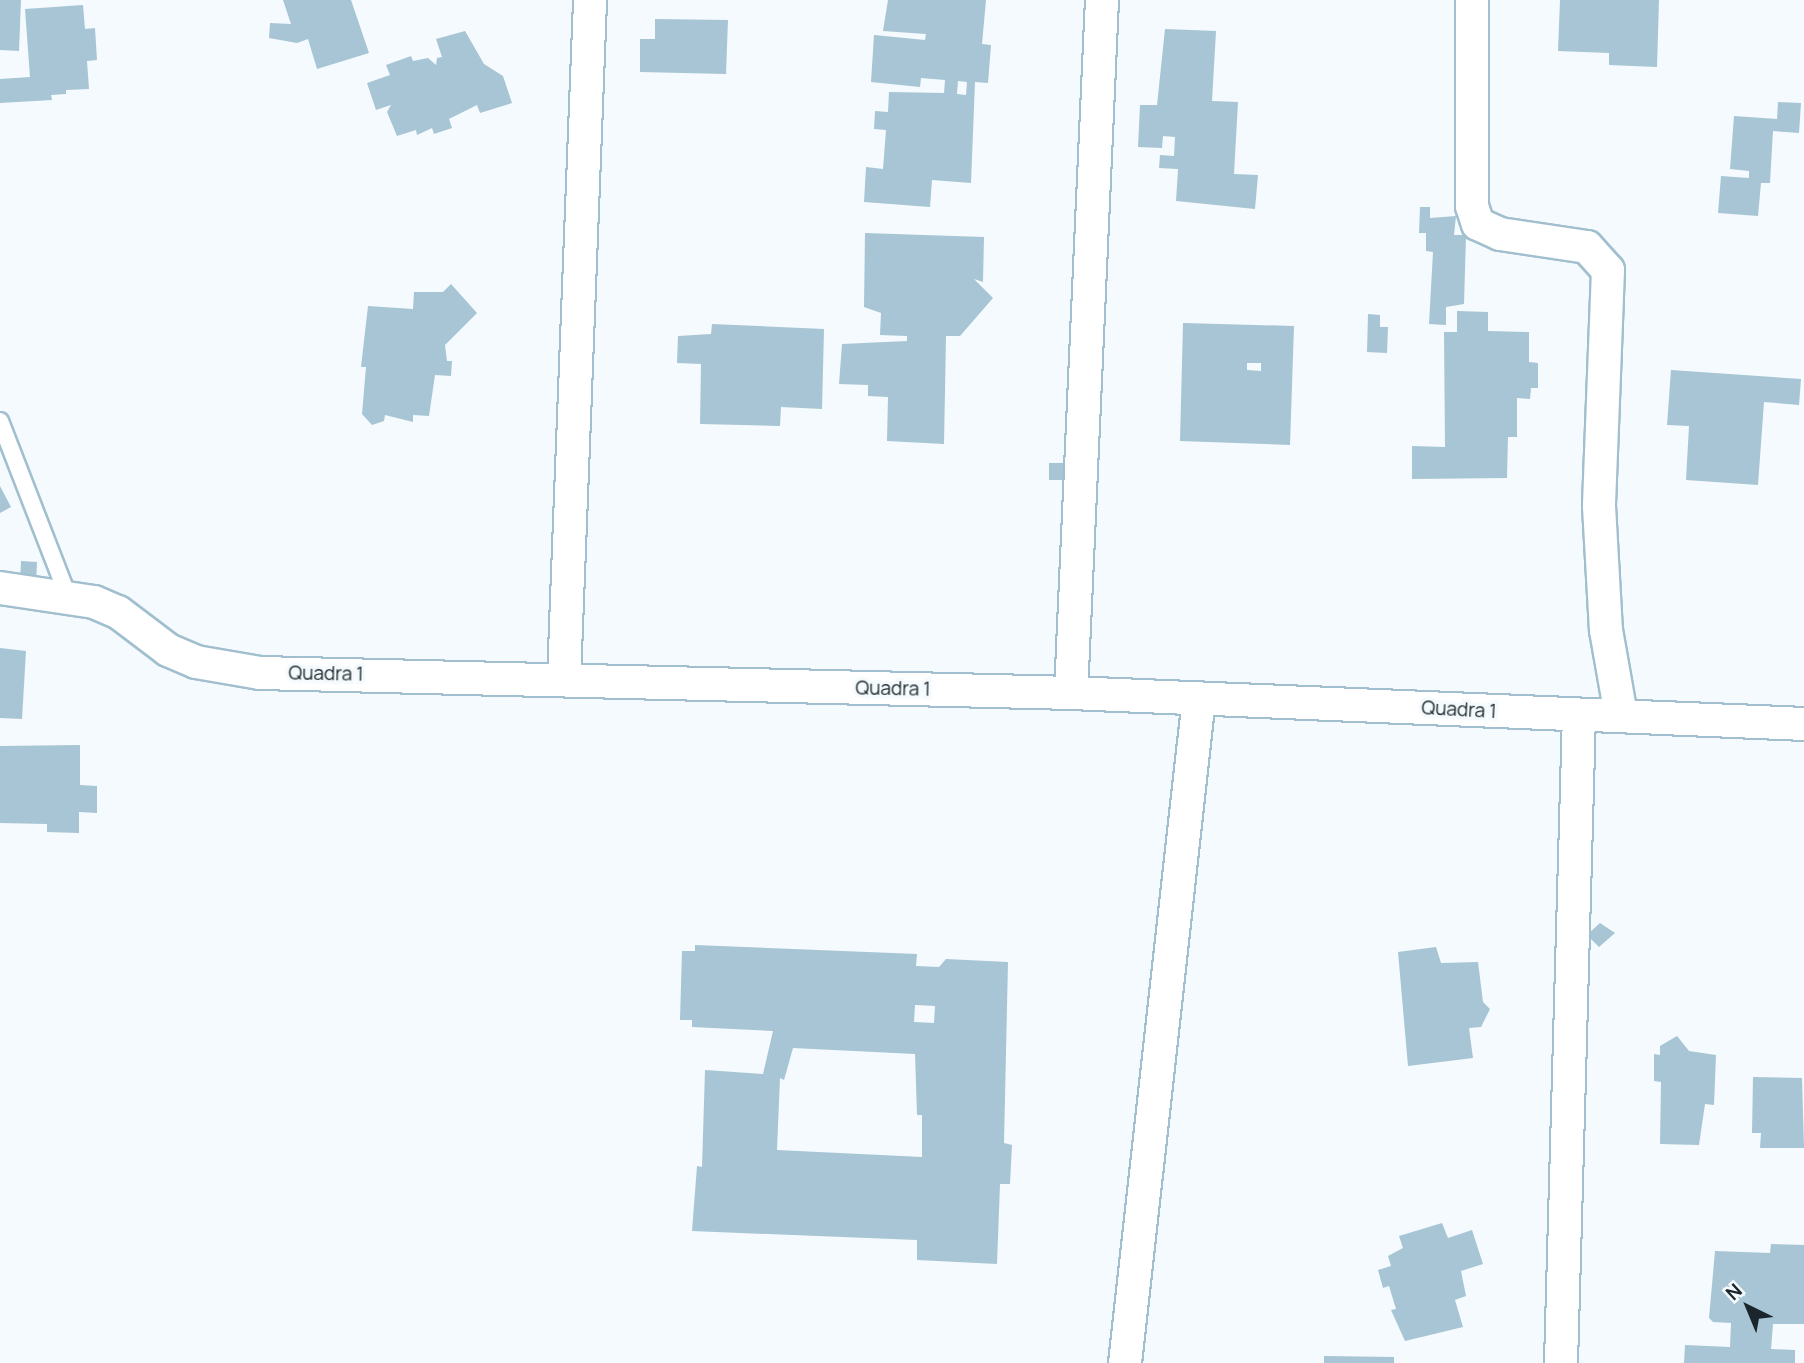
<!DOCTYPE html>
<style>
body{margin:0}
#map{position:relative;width:1804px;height:1363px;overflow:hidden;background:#f4fafd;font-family:Manrope,sans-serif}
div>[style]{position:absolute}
.building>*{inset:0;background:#a7c5d4}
.roads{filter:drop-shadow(2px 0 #a1bfce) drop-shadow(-2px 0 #a1bfce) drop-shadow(0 2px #a1bfce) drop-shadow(0 -2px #a1bfce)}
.lane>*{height:16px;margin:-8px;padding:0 8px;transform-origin:8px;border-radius:8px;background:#fff}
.street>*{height:32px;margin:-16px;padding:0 16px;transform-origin:16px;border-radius:16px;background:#fff}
span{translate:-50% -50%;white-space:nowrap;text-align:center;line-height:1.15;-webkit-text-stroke:7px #f4fafd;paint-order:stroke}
.street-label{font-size:19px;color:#1a262b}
.north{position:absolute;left:1713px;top:1272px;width:70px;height:70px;-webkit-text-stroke:5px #f4fafd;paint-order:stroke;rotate:317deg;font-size:19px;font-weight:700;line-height:28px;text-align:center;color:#1a262b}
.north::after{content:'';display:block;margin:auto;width:24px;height:32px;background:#1a262b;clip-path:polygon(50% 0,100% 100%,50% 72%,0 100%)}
</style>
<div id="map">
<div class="building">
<i style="clip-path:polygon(0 0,21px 0,19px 51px,0 50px)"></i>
<i style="clip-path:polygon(283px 0,351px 0,369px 53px,317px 69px,308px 39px,297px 43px,269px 38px,270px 23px,291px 24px)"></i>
<i style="clip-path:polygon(evenodd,888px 0,986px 0,982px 44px,991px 45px,988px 83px,975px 82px,971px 183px,932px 180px,930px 207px,864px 202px,866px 167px,883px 169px,886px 130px,874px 129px,875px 111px,888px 112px,889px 92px,944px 93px,945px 80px,921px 78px,920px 87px,871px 82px,874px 35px,925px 40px,926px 34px,883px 31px,888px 0,958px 81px,967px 82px,966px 95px,957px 94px,958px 81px)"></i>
<i style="clip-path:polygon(1560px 0,1659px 0,1657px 67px,1609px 65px,1609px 53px,1558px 51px)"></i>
<i style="clip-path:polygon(83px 5px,85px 29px,95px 28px,97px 60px,87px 61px,89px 89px,66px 90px,66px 94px,51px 95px,52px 100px,0 103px,0 79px,30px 77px,25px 9px)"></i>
<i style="clip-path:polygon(655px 19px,728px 20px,726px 74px,640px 72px,640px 39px,655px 39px)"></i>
<i style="clip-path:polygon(1165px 29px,1216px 31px,1212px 101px,1238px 102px,1234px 174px,1258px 175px,1255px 209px,1176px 201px,1178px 169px,1159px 168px,1160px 155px,1174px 156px,1175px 137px,1163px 136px,1162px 148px,1138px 147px,1140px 105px,1157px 105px)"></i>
<i style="clip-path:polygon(465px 31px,484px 64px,503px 76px,512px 103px,480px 113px,477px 105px,449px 119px,452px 128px,434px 134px,432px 128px,417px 135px,416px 130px,397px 136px,387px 112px,391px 105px,376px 110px,367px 83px,390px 75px,386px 65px,411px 56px,413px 61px,428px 58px,436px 65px,437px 58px,442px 57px,436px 39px)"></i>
<i style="clip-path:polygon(1778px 102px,1801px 103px,1799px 133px,1773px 131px,1770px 183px,1761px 183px,1758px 216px,1718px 213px,1721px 176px,1749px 178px,1749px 171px,1730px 169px,1734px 116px,1777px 119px)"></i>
<i style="clip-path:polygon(1420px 207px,1430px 207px,1430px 218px,1456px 216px,1454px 235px,1466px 235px,1464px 304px,1446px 307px,1446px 325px,1429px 324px,1433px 252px,1426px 251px,1426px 233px,1419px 233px)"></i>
<i style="clip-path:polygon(865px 233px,984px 237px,983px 282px,974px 279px,993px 298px,960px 336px,946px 336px,944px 444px,887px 441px,888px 397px,868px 396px,868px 385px,839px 384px,842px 344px,907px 341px,907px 336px,880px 335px,881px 313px,864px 307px)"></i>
<i style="clip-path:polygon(451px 284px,477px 313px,445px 345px,447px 361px,452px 361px,451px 376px,435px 375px,429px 416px,413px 415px,413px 422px,385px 415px,384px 421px,372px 425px,362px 414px,366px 367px,361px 367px,368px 306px,413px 309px,414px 292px,443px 292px)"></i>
<i style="clip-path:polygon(1457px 311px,1488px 312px,1488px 331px,1529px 332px,1529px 362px,1538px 363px,1538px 388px,1531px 388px,1530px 399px,1517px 398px,1517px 437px,1508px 437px,1507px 478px,1412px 479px,1412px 446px,1445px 447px,1444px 332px,1457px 332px)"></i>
<i style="clip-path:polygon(1368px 314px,1380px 315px,1380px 327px,1388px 327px,1387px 353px,1367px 352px)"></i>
<i style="clip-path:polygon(evenodd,1183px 323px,1294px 326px,1290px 445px,1180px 441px,1183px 323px,1247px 363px,1261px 363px,1261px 371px,1247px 370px,1247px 363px)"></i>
<i style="clip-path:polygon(712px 324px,824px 329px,822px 409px,781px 407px,780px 426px,700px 424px,701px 364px,677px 363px,678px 336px,711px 334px)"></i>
<i style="clip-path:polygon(1671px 370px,1801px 379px,1799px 405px,1764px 402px,1758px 485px,1686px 480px,1689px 426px,1667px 425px)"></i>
<i style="clip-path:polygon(1049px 463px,1069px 463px,1069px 480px,1049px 480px)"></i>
<i style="clip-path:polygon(0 486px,11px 507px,0 513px)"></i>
<i style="clip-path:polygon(21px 561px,37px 562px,35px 608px,19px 607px)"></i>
<i style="clip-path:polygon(0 648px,26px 651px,22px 719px,0 718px)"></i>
<i style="clip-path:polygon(80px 745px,80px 785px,97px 786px,97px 813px,79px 812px,79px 833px,47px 832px,47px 824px,0 823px,0 746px)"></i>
<i style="clip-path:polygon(1600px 923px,1615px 933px,1599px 947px,1587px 935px)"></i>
<i style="clip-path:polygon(evenodd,695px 945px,917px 954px,916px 966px,939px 967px,946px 959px,1008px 962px,1004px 1143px,1012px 1145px,1010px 1184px,1000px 1184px,997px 1264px,917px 1260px,917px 1240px,692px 1231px,697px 1166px,702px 1167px,705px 1070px,763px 1074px,773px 1031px,692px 1027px,692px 1020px,680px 1020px,682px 951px,695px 951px,695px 945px,915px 1005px,935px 1006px,934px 1023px,914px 1022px,915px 1005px,695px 945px,793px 1048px,915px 1054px,917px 1115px,922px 1115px,922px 1157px,777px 1150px,780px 1078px,784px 1080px,793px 1048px)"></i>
<i style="clip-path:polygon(1436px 947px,1441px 963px,1478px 962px,1483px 1002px,1490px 1009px,1481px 1027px,1469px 1028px,1473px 1058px,1408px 1066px,1398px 952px)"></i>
<i style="clip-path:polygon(1677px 1036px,1689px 1051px,1716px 1055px,1714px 1105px,1705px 1104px,1699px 1145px,1660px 1144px,1661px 1082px,1654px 1081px,1654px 1054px,1660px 1055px,1660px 1046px)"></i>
<i style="clip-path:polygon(1753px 1077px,1802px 1078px,1804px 1148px,1760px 1148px,1761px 1133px,1752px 1133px)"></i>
<i style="clip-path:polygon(1442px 1223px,1448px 1238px,1472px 1230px,1483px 1264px,1461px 1271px,1466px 1296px,1455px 1300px,1463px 1327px,1405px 1341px,1391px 1310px,1396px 1309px,1389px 1286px,1383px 1288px,1378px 1270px,1391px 1266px,1388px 1256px,1403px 1248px,1399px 1236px)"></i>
<i style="clip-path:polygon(1771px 1244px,1804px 1245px,1804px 1324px,1773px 1324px,1771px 1349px,1795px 1350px,1795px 1363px,1684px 1363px,1685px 1345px,1730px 1347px,1731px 1323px,1713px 1322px,1709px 1318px,1715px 1251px,1770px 1253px)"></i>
<i style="clip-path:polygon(1324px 1356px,1394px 1357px,1394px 1363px,1324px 1363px)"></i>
</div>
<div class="roads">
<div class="lane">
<i style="left:0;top:421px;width:191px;rotate:68.8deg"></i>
</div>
<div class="street">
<i style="left:1472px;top:0;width:206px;rotate:90deg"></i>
<i style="left:1472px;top:206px;width:19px;rotate:72deg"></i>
<i style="left:1478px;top:224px;width:24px;rotate:24deg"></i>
<i style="left:1500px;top:234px;width:88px;rotate:8.5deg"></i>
<i style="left:1587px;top:247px;width:31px;rotate:48deg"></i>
<i style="left:1608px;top:270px;width:236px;rotate:92.2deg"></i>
<i style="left:1599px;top:506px;width:124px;rotate:86.8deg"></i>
<i style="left:1606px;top:630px;width:86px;rotate:80deg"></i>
<i style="left:0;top:588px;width:95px;rotate:8.5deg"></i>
<i style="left:94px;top:602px;width:26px;rotate:23deg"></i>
<i style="left:118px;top:612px;width:63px;rotate:37.2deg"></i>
<i style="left:168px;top:650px;width:30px;rotate:23deg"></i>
<i style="left:196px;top:662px;width:65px;rotate:9.8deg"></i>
<i style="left:260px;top:673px;width:811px;rotate:1.41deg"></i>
<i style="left:1071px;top:693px;width:734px;rotate:2.42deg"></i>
<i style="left:564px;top:678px;width:678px;rotate:-87.8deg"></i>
<i style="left:1071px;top:693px;width:694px;rotate:-87.44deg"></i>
<i style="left:1125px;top:1363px;width:669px;rotate:-83.65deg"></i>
<i style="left:1561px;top:1363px;width:647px;rotate:-88.41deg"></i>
</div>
</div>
<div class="street-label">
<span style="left:326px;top:674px;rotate:1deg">Quadra 1</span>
<span style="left:893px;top:689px;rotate:1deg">Quadra 1</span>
<span style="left:1459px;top:710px;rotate:3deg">Quadra 1</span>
</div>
<div class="north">N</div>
</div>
